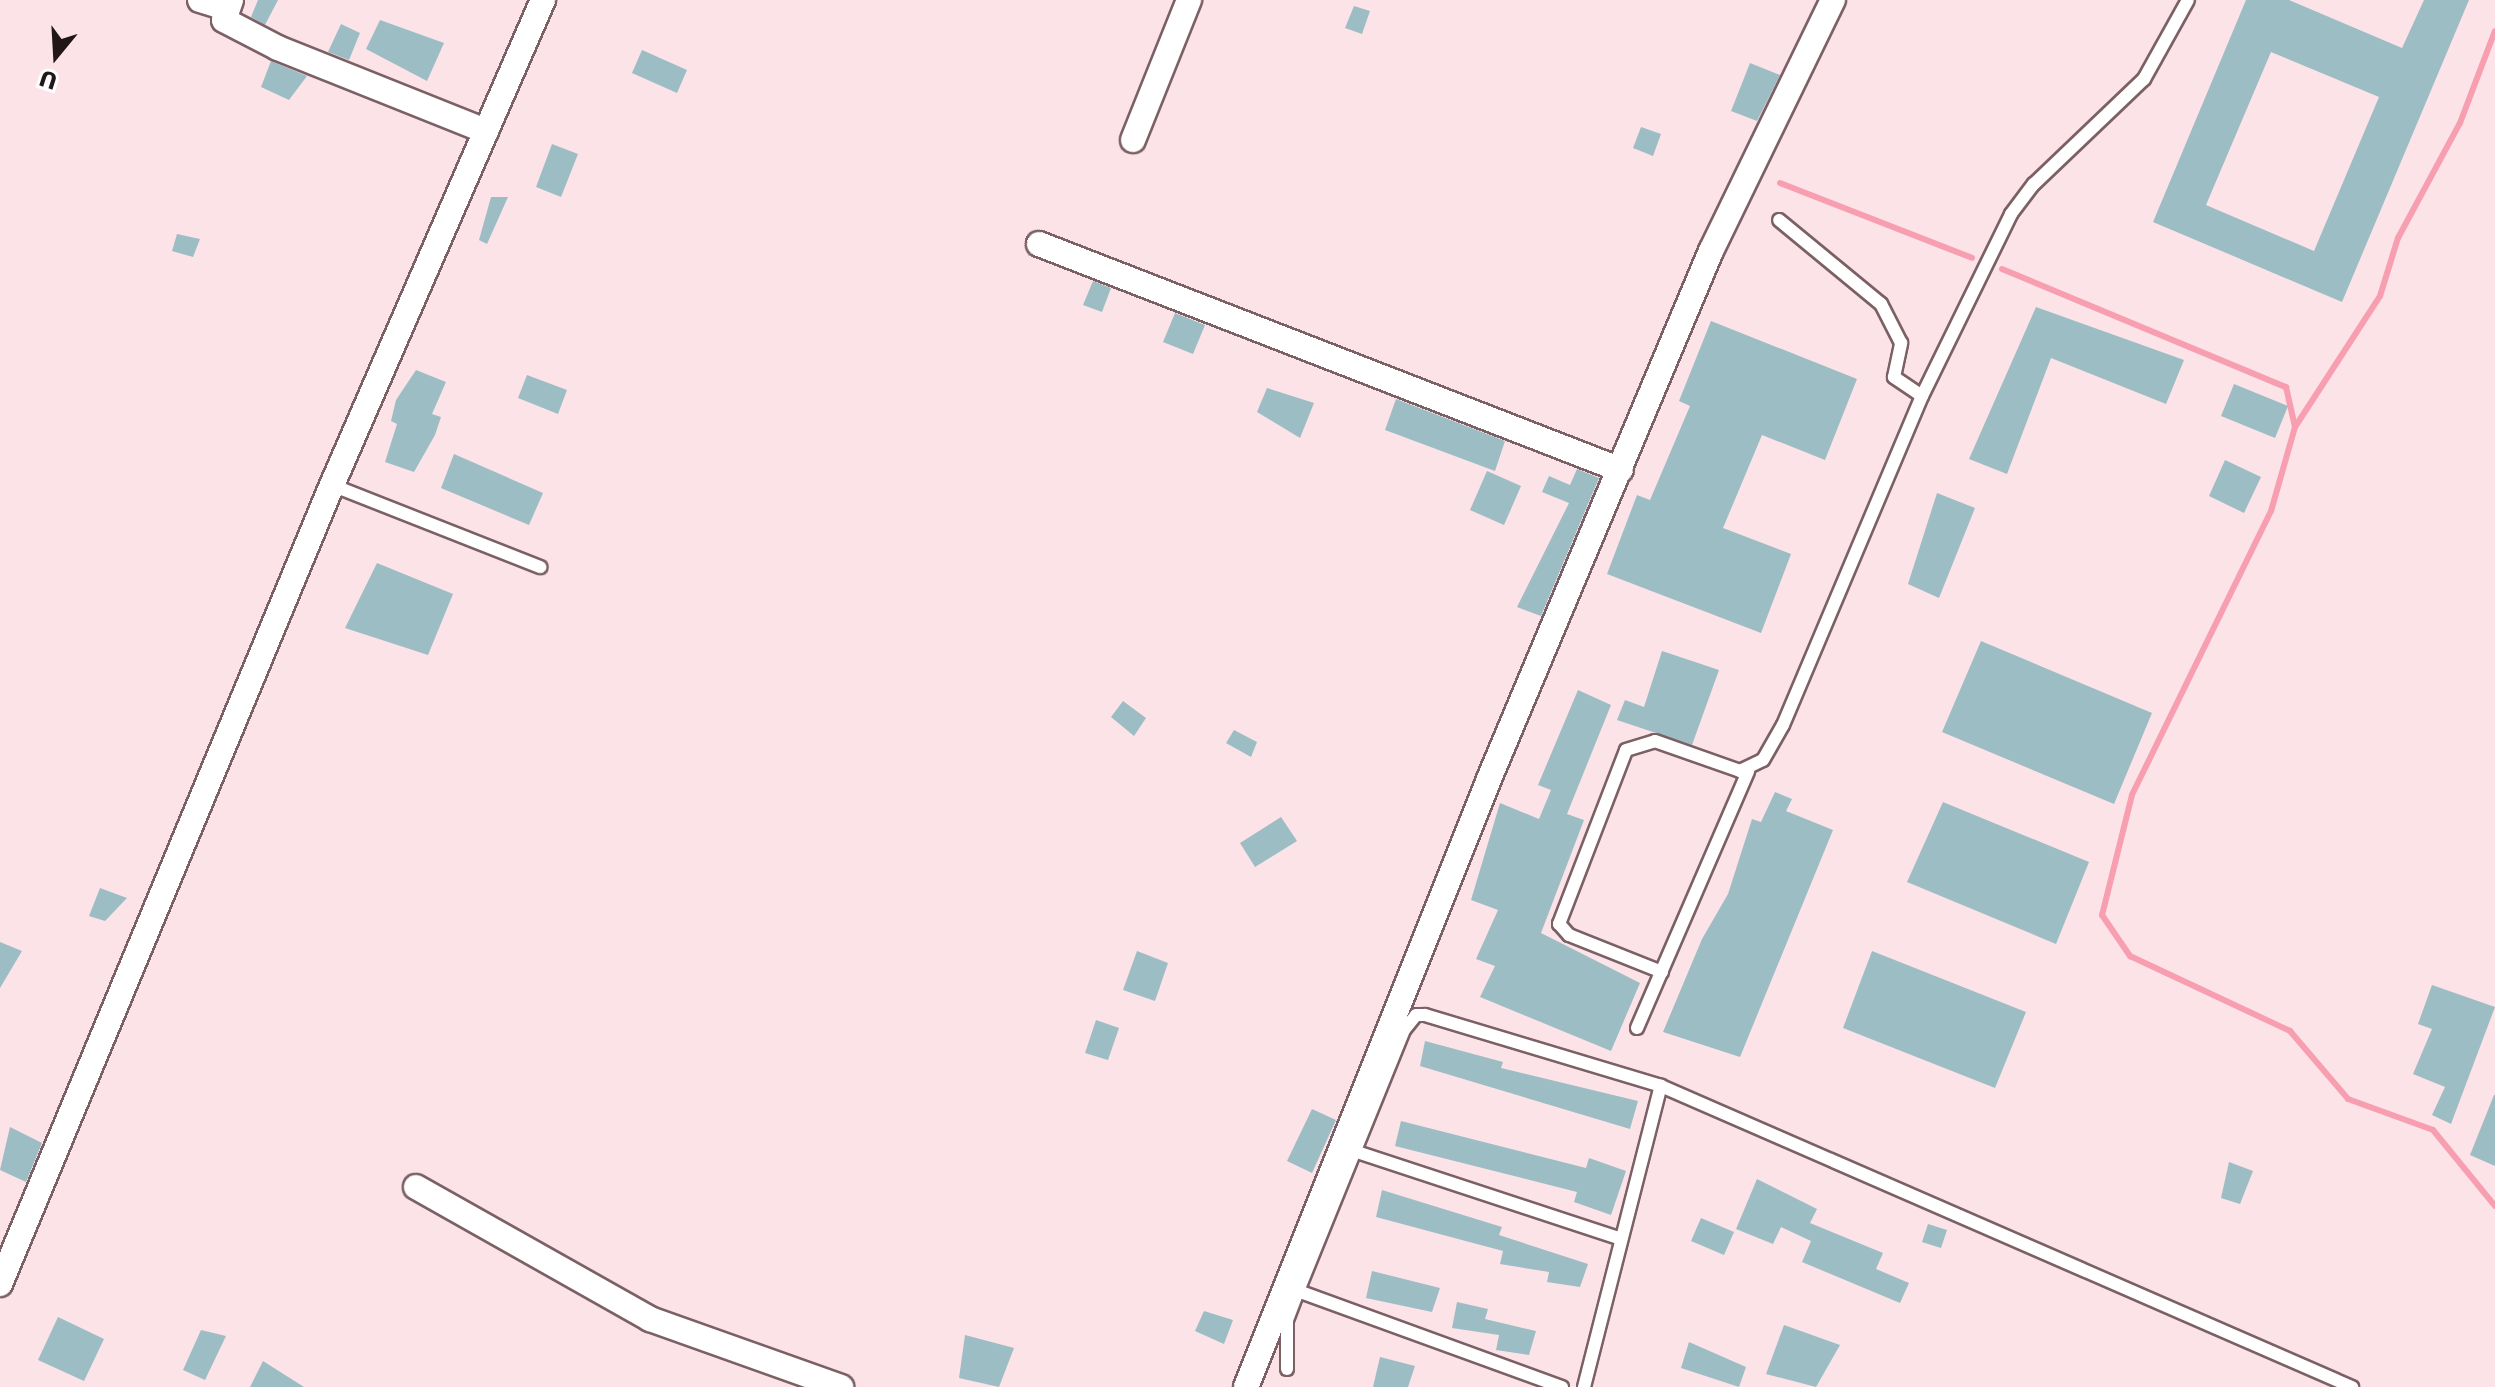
<!DOCTYPE html>
<style>
body{margin:0}
#map{position:relative;width:2495px;height:1387px;overflow:hidden;background:#fce3e7;font-family:"DejaVu Sans",sans-serif}
div>[style]{position:absolute}
.stream>*{height:6px;margin:-3px;padding:0 3px;transform-origin:3px;border-radius:3px;background:#f79eb1}
.building>*{inset:0;background:#9dbdc5}
.roads{filter:drop-shadow(2px 0 #7b6065) drop-shadow(-2px 0 #7b6065) drop-shadow(0 2px #7b6065) drop-shadow(0 -2px #7b6065)}
.lane>*{height:12px;margin:-6px;padding:0 6px;transform-origin:6px;border-radius:6px;background:#fff}
.street>*{height:24px;margin:-12px;padding:0 12px;transform-origin:12px;border-radius:12px;background:#fff}
span{translate:-50% -50%;white-space:nowrap;text-align:center;line-height:1.15;-webkit-text-stroke:7px #fff;paint-order:stroke}
.north{position:absolute;left:16px;top:16px;width:80px;height:80px;-webkit-text-stroke:6px #fff;paint-order:stroke;rotate:198deg;font-size:22px;font-weight:700;line-height:32px;text-align:center;color:#211719}
.north::after{content:'';display:block;margin:auto;width:28px;height:36px;background:#211719;clip-path:polygon(50% 0,100% 100%,50% 72%,0 100%)}
</style>
<div id="map">
<div class="stream">
<i style="left:1780px;top:183px;width:206px;rotate:21.3deg"></i>
<i style="left:2002px;top:269px;width:308px;rotate:22.6deg"></i>
<i style="left:2286px;top:387px;width:41px;rotate:77.3deg"></i>
<i style="left:2295px;top:427px;width:87px;rotate:105.9deg"></i>
<i style="left:2271px;top:511px;width:316px;rotate:116.1deg"></i>
<i style="left:2132px;top:795px;width:124px;rotate:104deg"></i>
<i style="left:2102px;top:915px;width:50px;rotate:55.7deg"></i>
<i style="left:2130px;top:956px;width:177px;rotate:25.1deg"></i>
<i style="left:2290px;top:1031px;width:89px;rotate:49.5deg"></i>
<i style="left:2348px;top:1099px;width:90px;rotate:20deg"></i>
<i style="left:2433px;top:1130px;width:98px;rotate:50.8deg"></i>
<i style="left:2295px;top:427px;width:156px;rotate:-57deg"></i>
<i style="left:2380px;top:296px;width:61px;rotate:-72.8deg"></i>
<i style="left:2398px;top:238px;width:131px;rotate:-61.7deg"></i>
<i style="left:2460px;top:123px;width:98px;rotate:-69.2deg"></i>
</div>
<div class="building">
<i style="clip-path:polygon(258px 0,278px 0,265px 25px,251px 17px)"></i>
<i style="clip-path:polygon(evenodd,2246px 0,2289px 0,2402px 48px,2424px 0,2469px 0,2342px 302px,2153px 222px,2246px 0,2271px 52px,2379px 97px,2314px 251px,2206px 205px,2271px 52px)"></i>
<i style="clip-path:polygon(1354px 6px,1370px 11px,1362px 34px,1345px 28px)"></i>
<i style="clip-path:polygon(380px 20px,444px 43px,427px 81px,366px 49px)"></i>
<i style="clip-path:polygon(341px 24px,360px 33px,349px 60px,328px 52px)"></i>
<i style="clip-path:polygon(642px 50px,687px 70px,677px 93px,632px 73px)"></i>
<i style="clip-path:polygon(271px 61px,307px 76px,289px 100px,261px 87px)"></i>
<i style="clip-path:polygon(1750px 63px,1780px 75px,1757px 121px,1731px 111px)"></i>
<i style="clip-path:polygon(1641px 127px,1661px 134px,1653px 156px,1633px 148px)"></i>
<i style="clip-path:polygon(552px 144px,578px 154px,561px 197px,536px 187px)"></i>
<i style="clip-path:polygon(491px 197px,508px 197px,487px 244px,479px 240px)"></i>
<i style="clip-path:polygon(177px 234px,200px 239px,193px 257px,172px 251px)"></i>
<i style="clip-path:polygon(1093px 281px,1111px 288px,1102px 312px,1083px 305px)"></i>
<i style="clip-path:polygon(2036px 307px,2184px 360px,2166px 404px,2051px 358px,2007px 474px,1969px 459px)"></i>
<i style="clip-path:polygon(1175px 313px,1205px 325px,1193px 354px,1163px 342px)"></i>
<i style="clip-path:polygon(1711px 321px,1857px 379px,1825px 460px,1762px 435px,1723px 528px,1791px 554px,1761px 633px,1607px 574px,1637px 495px,1650px 500px,1690px 406px,1679px 401px)"></i>
<i style="clip-path:polygon(416px 370px,446px 382px,432px 414px,441px 417px,435px 435px,414px 472px,385px 462px,397px 424px,391px 421px,396px 400px)"></i>
<i style="clip-path:polygon(527px 375px,567px 390px,558px 414px,518px 398px)"></i>
<i style="clip-path:polygon(2234px 384px,2288px 406px,2275px 438px,2221px 416px)"></i>
<i style="clip-path:polygon(1267px 388px,1314px 403px,1300px 438px,1257px 412px)"></i>
<i style="clip-path:polygon(1396px 399px,1505px 441px,1495px 471px,1385px 430px)"></i>
<i style="clip-path:polygon(454px 454px,543px 493px,529px 525px,441px 488px)"></i>
<i style="clip-path:polygon(2225px 460px,2261px 477px,2244px 513px,2209px 496px)"></i>
<i style="clip-path:polygon(1577px 469px,1599px 478px,1541px 616px,1517px 607px,1569px 503px,1542px 492px,1549px 476px,1570px 485px)"></i>
<i style="clip-path:polygon(1487px 471px,1521px 486px,1504px 525px,1470px 510px)"></i>
<i style="clip-path:polygon(1937px 493px,1975px 508px,1939px 598px,1908px 584px)"></i>
<i style="clip-path:polygon(377px 563px,453px 594px,428px 655px,345px 628px)"></i>
<i style="clip-path:polygon(1981px 641px,2152px 713px,2114px 804px,1942px 732px)"></i>
<i style="clip-path:polygon(1662px 651px,1719px 670px,1692px 745px,1617px 720px,1625px 700px,1644px 707px)"></i>
<i style="clip-path:polygon(1578px 690px,1611px 705px,1567px 814px,1584px 820px,1541px 933px,1640px 983px,1611px 1051px,1480px 997px,1495px 966px,1476px 959px,1498px 910px,1471px 900px,1500px 803px,1539px 819px,1551px 790px,1538px 785px)"></i>
<i style="clip-path:polygon(1123px 701px,1146px 718px,1134px 736px,1111px 717px)"></i>
<i style="clip-path:polygon(1234px 730px,1257px 742px,1251px 757px,1226px 743px)"></i>
<i style="clip-path:polygon(1775px 792px,1792px 799px,1786px 811px,1833px 830px,1740px 1057px,1663px 1032px,1702px 939px,1728px 894px,1752px 819px,1761px 822px)"></i>
<i style="clip-path:polygon(1943px 802px,2089px 862px,2056px 944px,1907px 882px)"></i>
<i style="clip-path:polygon(1281px 817px,1297px 841px,1255px 867px,1240px 843px)"></i>
<i style="clip-path:polygon(100px 888px,127px 898px,105px 921px,89px 916px)"></i>
<i style="clip-path:polygon(0 942px,22px 951px,0 988px)"></i>
<i style="clip-path:polygon(1137px 951px,1168px 963px,1155px 1001px,1123px 990px)"></i>
<i style="clip-path:polygon(1872px 951px,2026px 1012px,1995px 1088px,1843px 1028px)"></i>
<i style="clip-path:polygon(2432px 985px,2495px 1007px,2451px 1124px,2432px 1115px,2445px 1087px,2413px 1074px,2432px 1029px,2418px 1024px)"></i>
<i style="clip-path:polygon(1096px 1020px,1119px 1028px,1108px 1060px,1085px 1053px)"></i>
<i style="clip-path:polygon(1425px 1041px,1503px 1062px,1501px 1068px,1638px 1101px,1630px 1129px,1420px 1066px)"></i>
<i style="clip-path:polygon(2494px 1095px,2495px 1095px,2495px 1166px,2470px 1155px)"></i>
<i style="clip-path:polygon(1312px 1109px,1336px 1120px,1312px 1173px,1287px 1161px)"></i>
<i style="clip-path:polygon(1401px 1121px,1586px 1168px,1589px 1158px,1626px 1171px,1611px 1215px,1574px 1202px,1577px 1192px,1395px 1146px)"></i>
<i style="clip-path:polygon(10px 1127px,42px 1143px,26px 1182px,0 1170px)"></i>
<i style="clip-path:polygon(2229px 1162px,2253px 1171px,2240px 1204px,2221px 1198px)"></i>
<i style="clip-path:polygon(1757px 1179px,1817px 1209px,1810px 1223px,1883px 1253px,1876px 1269px,1909px 1283px,1900px 1303px,1802px 1262px,1811px 1241px,1781px 1227px,1773px 1244px,1736px 1229px)"></i>
<i style="clip-path:polygon(1382px 1190px,1502px 1227px,1499px 1235px,1588px 1264px,1580px 1287px,1547px 1282px,1549px 1272px,1500px 1264px,1503px 1251px,1376px 1217px)"></i>
<i style="clip-path:polygon(1701px 1218px,1734px 1232px,1724px 1255px,1691px 1241px)"></i>
<i style="clip-path:polygon(1928px 1224px,1947px 1230px,1941px 1248px,1922px 1242px)"></i>
<i style="clip-path:polygon(1372px 1271px,1440px 1288px,1432px 1312px,1366px 1298px)"></i>
<i style="clip-path:polygon(1457px 1302px,1488px 1309px,1485px 1319px,1536px 1331px,1529px 1355px,1496px 1350px,1499px 1335px,1452px 1328px)"></i>
<i style="clip-path:polygon(1204px 1311px,1233px 1320px,1224px 1344px,1195px 1331px)"></i>
<i style="clip-path:polygon(58px 1317px,104px 1339px,84px 1381px,38px 1360px)"></i>
<i style="clip-path:polygon(1784px 1325px,1840px 1345px,1816px 1387px,1766px 1374px)"></i>
<i style="clip-path:polygon(201px 1330px,226px 1336px,205px 1380px,183px 1370px)"></i>
<i style="clip-path:polygon(965px 1335px,1014px 1348px,999px 1387px,959px 1378px)"></i>
<i style="clip-path:polygon(1689px 1342px,1746px 1367px,1739px 1387px,1681px 1368px)"></i>
<i style="clip-path:polygon(1380px 1357px,1415px 1366px,1408px 1387px,1373px 1387px)"></i>
<i style="clip-path:polygon(263px 1361px,304px 1387px,250px 1387px)"></i>
</div>
<div class="roads">
<div class="lane">
<i style="left:1922px;top:396px;width:203px;rotate:-63.9deg"></i>
<i style="left:2011px;top:214px;width:38px;rotate:-53deg"></i>
<i style="left:2034px;top:184px;width:152px;rotate:-43.7deg"></i>
<i style="left:2144px;top:79px;width:90px;rotate:-60.9deg"></i>
<i style="left:332px;top:485px;width:224px;rotate:21.5deg"></i>
<i style="left:1662px;top:972px;width:100px;rotate:-158.3deg"></i>
<i style="left:1569px;top:935px;width:15px;rotate:-132deg"></i>
<i style="left:1559px;top:924px;width:186px;rotate:-68.9deg"></i>
<i style="left:1626px;top:750px;width:30px;rotate:-17deg"></i>
<i style="left:1655px;top:741px;width:90px;rotate:19.4deg"></i>
<i style="left:1740px;top:771px;width:25px;rotate:-26deg"></i>
<i style="left:1763px;top:760px;width:40px;rotate:-60.3deg"></i>
<i style="left:1783px;top:725px;width:357px;rotate:-67.1deg"></i>
<i style="left:1922px;top:396px;width:34px;rotate:-146deg"></i>
<i style="left:1894px;top:377px;width:35px;rotate:-78deg"></i>
<i style="left:1901px;top:343px;width:44px;rotate:-117.1deg"></i>
<i style="left:1881px;top:304px;width:132px;rotate:-140.5deg"></i>
<i style="left:1637px;top:1028px;width:280px;rotate:-66.6deg"></i>
<i style="left:1357px;top:1152px;width:278px;rotate:18.2deg"></i>
<i style="left:1298px;top:1291px;width:281px;rotate:20deg"></i>
<i style="left:1287px;top:1369px;width:49px;rotate:-90deg"></i>
<i style="left:1287px;top:1320px;width:31px;rotate:-69deg"></i>
<i style="left:1298px;top:1291px;width:282px;rotate:-67.9deg"></i>
<i style="left:1404px;top:1030px;width:19px;rotate:-51deg"></i>
<i style="left:1416px;top:1015px;width:9px"></i>
<i style="left:1425px;top:1015px;width:246px;rotate:16.7deg"></i>
<i style="left:1661px;top:1086px;width:754px;rotate:23.54deg"></i>
<i style="left:1584px;top:1387px;width:311px;rotate:-75.7deg"></i>
</div>
<div class="street">
<i style="left:200px;top:0;width:28px;rotate:17deg"></i>
<i style="left:231px;top:0;width:21px;rotate:109deg"></i>
<i style="left:224px;top:20px;width:61px;rotate:27.4deg"></i>
<i style="left:278px;top:48px;width:224px;rotate:21.8deg"></i>
<i style="left:1133px;top:140px;width:151px;rotate:-68.2deg"></i>
<i style="left:1039px;top:244px;width:624px;rotate:21.22deg"></i>
<i style="left:416px;top:1187px;width:269px;rotate:29.4deg"></i>
<i style="left:650px;top:1319px;width:203px;rotate:19.6deg"></i>
<i style="left:0;top:1284px;width:865px;rotate:-67.44deg"></i>
<i style="left:332px;top:485px;width:529px;rotate:-66.49deg"></i>
<i style="left:1246px;top:1387px;width:655px;rotate:-68.21deg"></i>
<i style="left:1489px;top:779px;width:573px;rotate:-67.2deg"></i>
<i style="left:1711px;top:251px;width:279px;rotate:-64.1deg"></i>
</div>
</div>
<div class="north">U</div>
</div>
